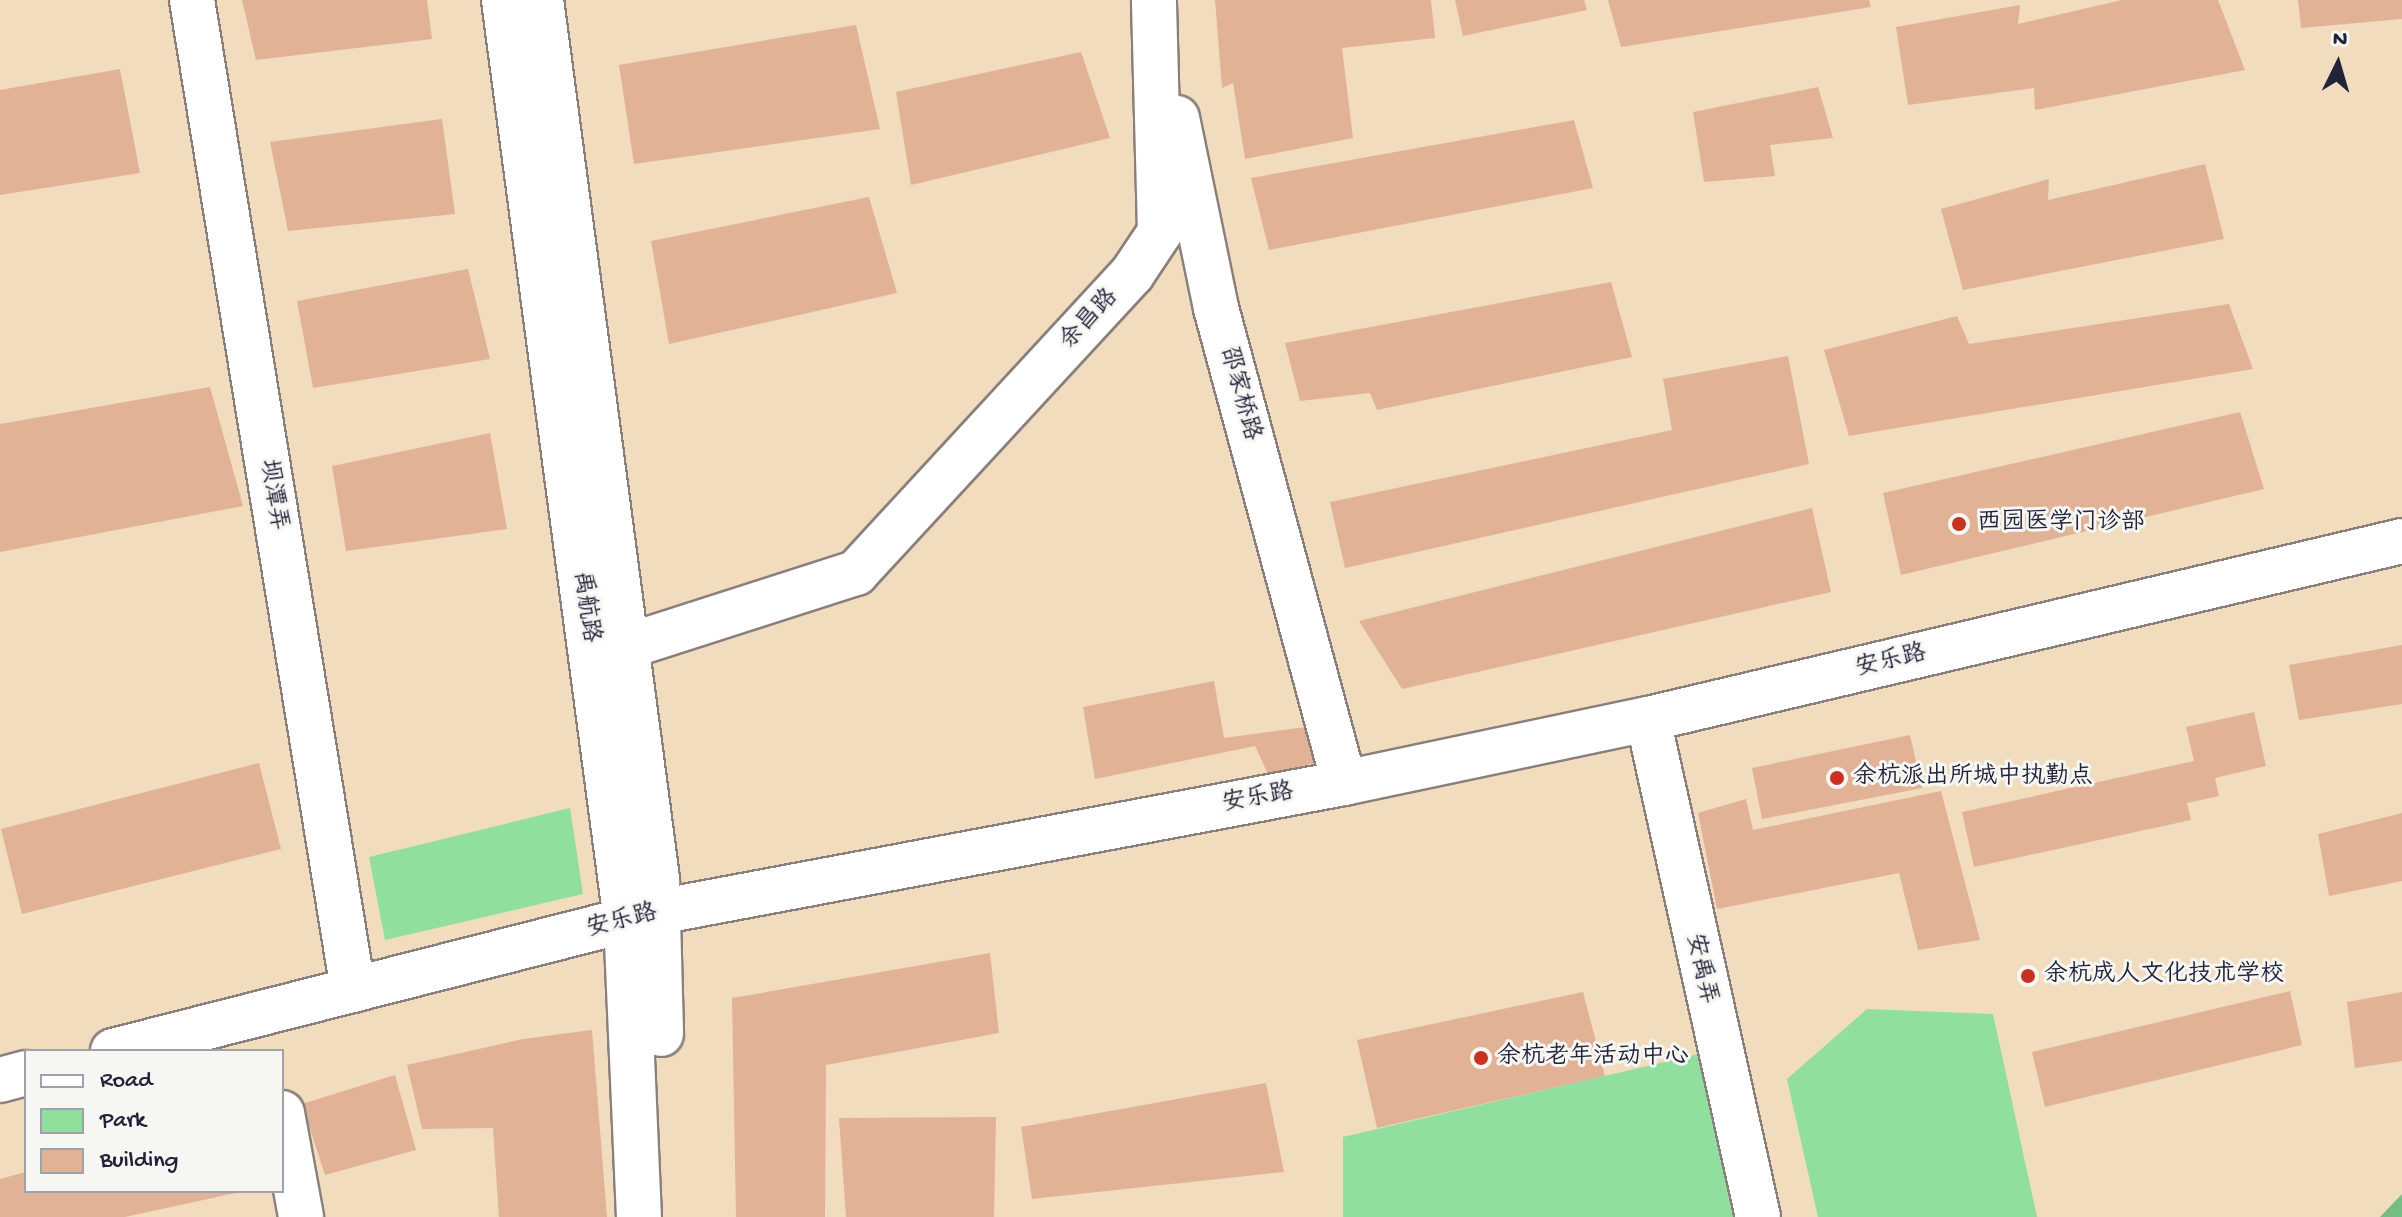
<!DOCTYPE html>
<meta charset="utf-8">
<style>
body{margin:0}
#map{position:relative;width:2402px;height:1217px;overflow:hidden;background:#f1dcbd;font-family:"Gochi Hand","LXGW WenKai TC",sans-serif}
div>[style]{position:absolute}
.green>*{inset:0;background:#90df9e}
.forest>*{inset:0;background:#74be85}
.building>*{inset:0;background:#e2b296}
.roads{filter:drop-shadow(2px 0 #8a7f7c) drop-shadow(-2px 0 #8a7f7c) drop-shadow(0 2px #8a7f7c) drop-shadow(0 -2px #8a7f7c)}
.minor>*{height:44px;margin:-22px;padding:0 22px;transform-origin:22px;border-radius:22px;background:#fff}
.major>*{height:44px;margin:-22px;padding:0 22px;transform-origin:22px;border-radius:22px;background:#fff}
.dots>*{width:22px;height:22px;translate:-50% -50%;box-sizing:border-box;border:4px solid #f6f6f2;border-radius:50%}
span{translate:-50% -50%;white-space:nowrap;text-align:center;line-height:1.15;-webkit-text-stroke:6px #f6f6f2;paint-order:stroke}
.street-label{font-size:24px;color:#22223b}
.poi-label{font-size:24px;color:#22223b}
.left{translate:0 -50%;text-align:left}
.legend{position:absolute;left:24px;top:1049px;width:260px;height:144px;box-sizing:border-box;background:#f6f6f2;border:2px solid #a1a1a9;margin:0;padding:10px 14px;list-style:none;font-size:24px;color:#22223b}
.legend li{display:flex;align-items:center;gap:16px;height:40px}
.legend b{width:40px;border:2px solid #a1a1a9}
.north{position:absolute;left:2298px;top:24px;width:80px;height:80px;-webkit-text-stroke:6px #f6f6f2;paint-order:stroke;rotate:5deg;font-size:22px;font-weight:700;line-height:32px;text-align:center;color:#22223b}
.north::after{content:'';display:block;margin:auto;width:28px;height:36px;background:#22223b;clip-path:polygon(50% 0,100% 100%,50% 72%,0 100%)}
</style>
<div id="map">
<div class="green">
<i style="clip-path:polygon(570px 808px,583px 894px,385px 940px,369px 857px)"></i>
<i style="clip-path:polygon(1867px 1009px,1993px 1014px,2037px 1217px,1818px 1217px,1787px 1079px)"></i>
<i style="clip-path:polygon(1703px 1053px,1741px 1217px,1343px 1217px,1343px 1137px)"></i>
</div>
<div class="forest">
<i style="clip-path:polygon(2402px 1194px,2402px 1217px,2380px 1217px)"></i>
</div>
<div class="building">
<i style="clip-path:polygon(242px 0,427px 0,432px 39px,256px 60px)"></i>
<i style="clip-path:polygon(1215px 0,1431px 0,1435px 38px,1342px 48px,1353px 138px,1245px 159px,1233px 83px,1222px 88px)"></i>
<i style="clip-path:polygon(1455px 0,1584px 0,1587px 10px,1463px 36px)"></i>
<i style="clip-path:polygon(1608px 0,1869px 0,1871px 7px,1621px 47px)"></i>
<i style="clip-path:polygon(2122px 0,2218px 0,2245px 70px,2035px 110px,2034px 88px,1908px 105px,1896px 27px,2020px 5px,2018px 24px)"></i>
<i style="clip-path:polygon(2298px 0,2402px 0,2402px 19px,2301px 28px)"></i>
<i style="clip-path:polygon(856px 25px,880px 129px,634px 164px,619px 65px)"></i>
<i style="clip-path:polygon(1081px 52px,1110px 138px,911px 185px,896px 92px)"></i>
<i style="clip-path:polygon(120px 69px,140px 173px,0 195px,0 90px)"></i>
<i style="clip-path:polygon(1818px 87px,1833px 138px,1770px 145px,1775px 176px,1704px 182px,1693px 112px)"></i>
<i style="clip-path:polygon(442px 119px,455px 214px,288px 231px,270px 142px)"></i>
<i style="clip-path:polygon(1574px 120px,1593px 188px,1269px 250px,1251px 178px)"></i>
<i style="clip-path:polygon(2205px 164px,2224px 239px,1963px 290px,1941px 209px,2049px 179px,2048px 200px)"></i>
<i style="clip-path:polygon(869px 197px,897px 293px,669px 344px,651px 241px)"></i>
<i style="clip-path:polygon(468px 269px,490px 359px,313px 388px,297px 301px)"></i>
<i style="clip-path:polygon(1611px 282px,1632px 357px,1377px 410px,1370px 393px,1300px 401px,1285px 343px)"></i>
<i style="clip-path:polygon(2229px 304px,2253px 369px,1849px 436px,1824px 350px,1957px 316px,1969px 344px)"></i>
<i style="clip-path:polygon(1788px 356px,1809px 464px,1345px 568px,1330px 502px,1672px 430px,1663px 379px)"></i>
<i style="clip-path:polygon(210px 387px,243px 506px,0 552px,0 424px)"></i>
<i style="clip-path:polygon(2240px 412px,2264px 489px,1901px 575px,1883px 493px)"></i>
<i style="clip-path:polygon(490px 433px,507px 529px,346px 551px,332px 466px)"></i>
<i style="clip-path:polygon(1812px 508px,1831px 592px,1402px 689px,1359px 621px)"></i>
<i style="clip-path:polygon(2402px 645px,2402px 704px,2299px 720px,2289px 665px)"></i>
<i style="clip-path:polygon(1214px 681px,1224px 738px,1313px 726px,1323px 761px,1268px 774px,1255px 746px,1095px 779px,1083px 707px)"></i>
<i style="clip-path:polygon(2254px 712px,2266px 766px,2215px 778px,2219px 796px,2187px 803px,2191px 820px,1974px 867px,1962px 812px,2194px 761px,2186px 727px)"></i>
<i style="clip-path:polygon(1910px 735px,1922px 788px,1762px 819px,1752px 768px)"></i>
<i style="clip-path:polygon(259px 763px,281px 849px,22px 914px,1px 829px)"></i>
<i style="clip-path:polygon(1941px 791px,1980px 940px,1918px 950px,1899px 873px,1717px 909px,1698px 813px,1746px 799px,1753px 830px)"></i>
<i style="clip-path:polygon(2402px 813px,2402px 881px,2329px 896px,2318px 834px)"></i>
<i style="clip-path:polygon(990px 953px,999px 1033px,826px 1065px,825px 1217px,736px 1217px,732px 998px)"></i>
<i style="clip-path:polygon(2290px 991px,2302px 1045px,2045px 1107px,2032px 1052px)"></i>
<i style="clip-path:polygon(1583px 992px,1605px 1076px,1377px 1128px,1357px 1040px)"></i>
<i style="clip-path:polygon(2402px 992px,2402px 1061px,2355px 1068px,2347px 1002px)"></i>
<i style="clip-path:polygon(592px 1030px,607px 1217px,499px 1217px,493px 1128px,422px 1129px,407px 1065px,523px 1039px)"></i>
<i style="clip-path:polygon(395px 1075px,416px 1150px,325px 1175px,302px 1104px)"></i>
<i style="clip-path:polygon(1266px 1083px,1284px 1172px,1032px 1199px,1021px 1127px)"></i>
<i style="clip-path:polygon(996px 1117px,994px 1217px,846px 1217px,839px 1118px)"></i>
<i style="clip-path:polygon(26px 1172px,26px 1191px,240px 1192px,125px 1217px,0 1217px,0 1179px)"></i>
</div>
<div class="roads">
<div class="minor">
<i style="left:192px;top:0;width:1003px;rotate:80.76deg"></i>
<i style="left:1177px;top:118px;width:194px;rotate:78.4deg"></i>
<i style="left:1216px;top:308px;width:492px;rotate:74.9deg"></i>
<i style="left:625px;top:647px;width:243px;rotate:-17.8deg"></i>
<i style="left:856px;top:573px;width:407px;rotate:-47.3deg"></i>
<i style="left:1132px;top:274px;width:50px;rotate:-56.3deg"></i>
<i style="left:1160px;top:232px;width:232px;rotate:-91.5deg"></i>
<i style="left:1648px;top:719px;width:510px;rotate:77.54deg"></i>
<i style="left:113px;top:1051px;width:562px;rotate:-14.31deg"></i>
<i style="left:658px;top:912px;width:698px;rotate:-10.65deg"></i>
<i style="left:1344px;top:783px;width:311px;rotate:-11.9deg"></i>
<i style="left:1648px;top:719px;width:775px;rotate:-13.28deg"></i>
<i style="left:0;top:1080px;width:27px;rotate:-15deg"></i>
<i style="left:282px;top:1113px;width:106px;rotate:79.6deg"></i>
</div>
<div class="major">
<i style="left:504px;top:0;width:928px;rotate:82.45deg"></i>
<i style="left:626px;top:920px;width:297px;rotate:87.5deg"></i>
<i style="left:541px;top:0;width:887px;rotate:82.48deg"></i>
<i style="left:657px;top:879px;width:155px;rotate:88.5deg"></i>
</div>
</div>
<div class="dots">
<i style="left:1959px;top:524px;background:#c8321e"></i>
<i style="left:1837px;top:778px;background:#c8321e"></i>
<i style="left:2028px;top:976px;background:#c8321e"></i>
<i style="left:1481px;top:1058px;background:#c8321e"></i>
</div>
<div class="street-label">
<span style="left:1090px;top:320px;rotate:-47deg">余昌路</span>
<span style="left:1239px;top:394px;rotate:75deg">邵家桥路</span>
<span style="left:272px;top:495px;rotate:81deg">坝潭弄</span>
<span style="left:585px;top:607px;rotate:82deg">禹航路</span>
<span style="left:1891px;top:662px;rotate:-13deg">安乐路</span>
<span style="left:1258px;top:799px;rotate:-10deg">安乐路</span>
<span style="left:622px;top:922px;rotate:-14deg">安乐路</span>
<span style="left:1700px;top:969px;rotate:78deg">安禹弄</span>
</div>
<div class="poi-label">
<span class="left" style="left:1977px;top:524px">西园医学门诊部</span>
<span class="left" style="left:1853px;top:778px">余杭派出所城中执勤点</span>
<span class="left" style="left:2044px;top:976px">余杭成人文化技术学校</span>
<span class="left" style="left:1497px;top:1058px">余杭老年活动中心</span>
</div>
<ul class="legend">
<li><b style="height:10px;background:#fff"></b>Road</li>
<li><b style="height:22px;background:#90df9e"></b>Park</li>
<li><b style="height:22px;background:#e2b296"></b>Building</li>
</ul>
<div class="north">N</div>
</div>
